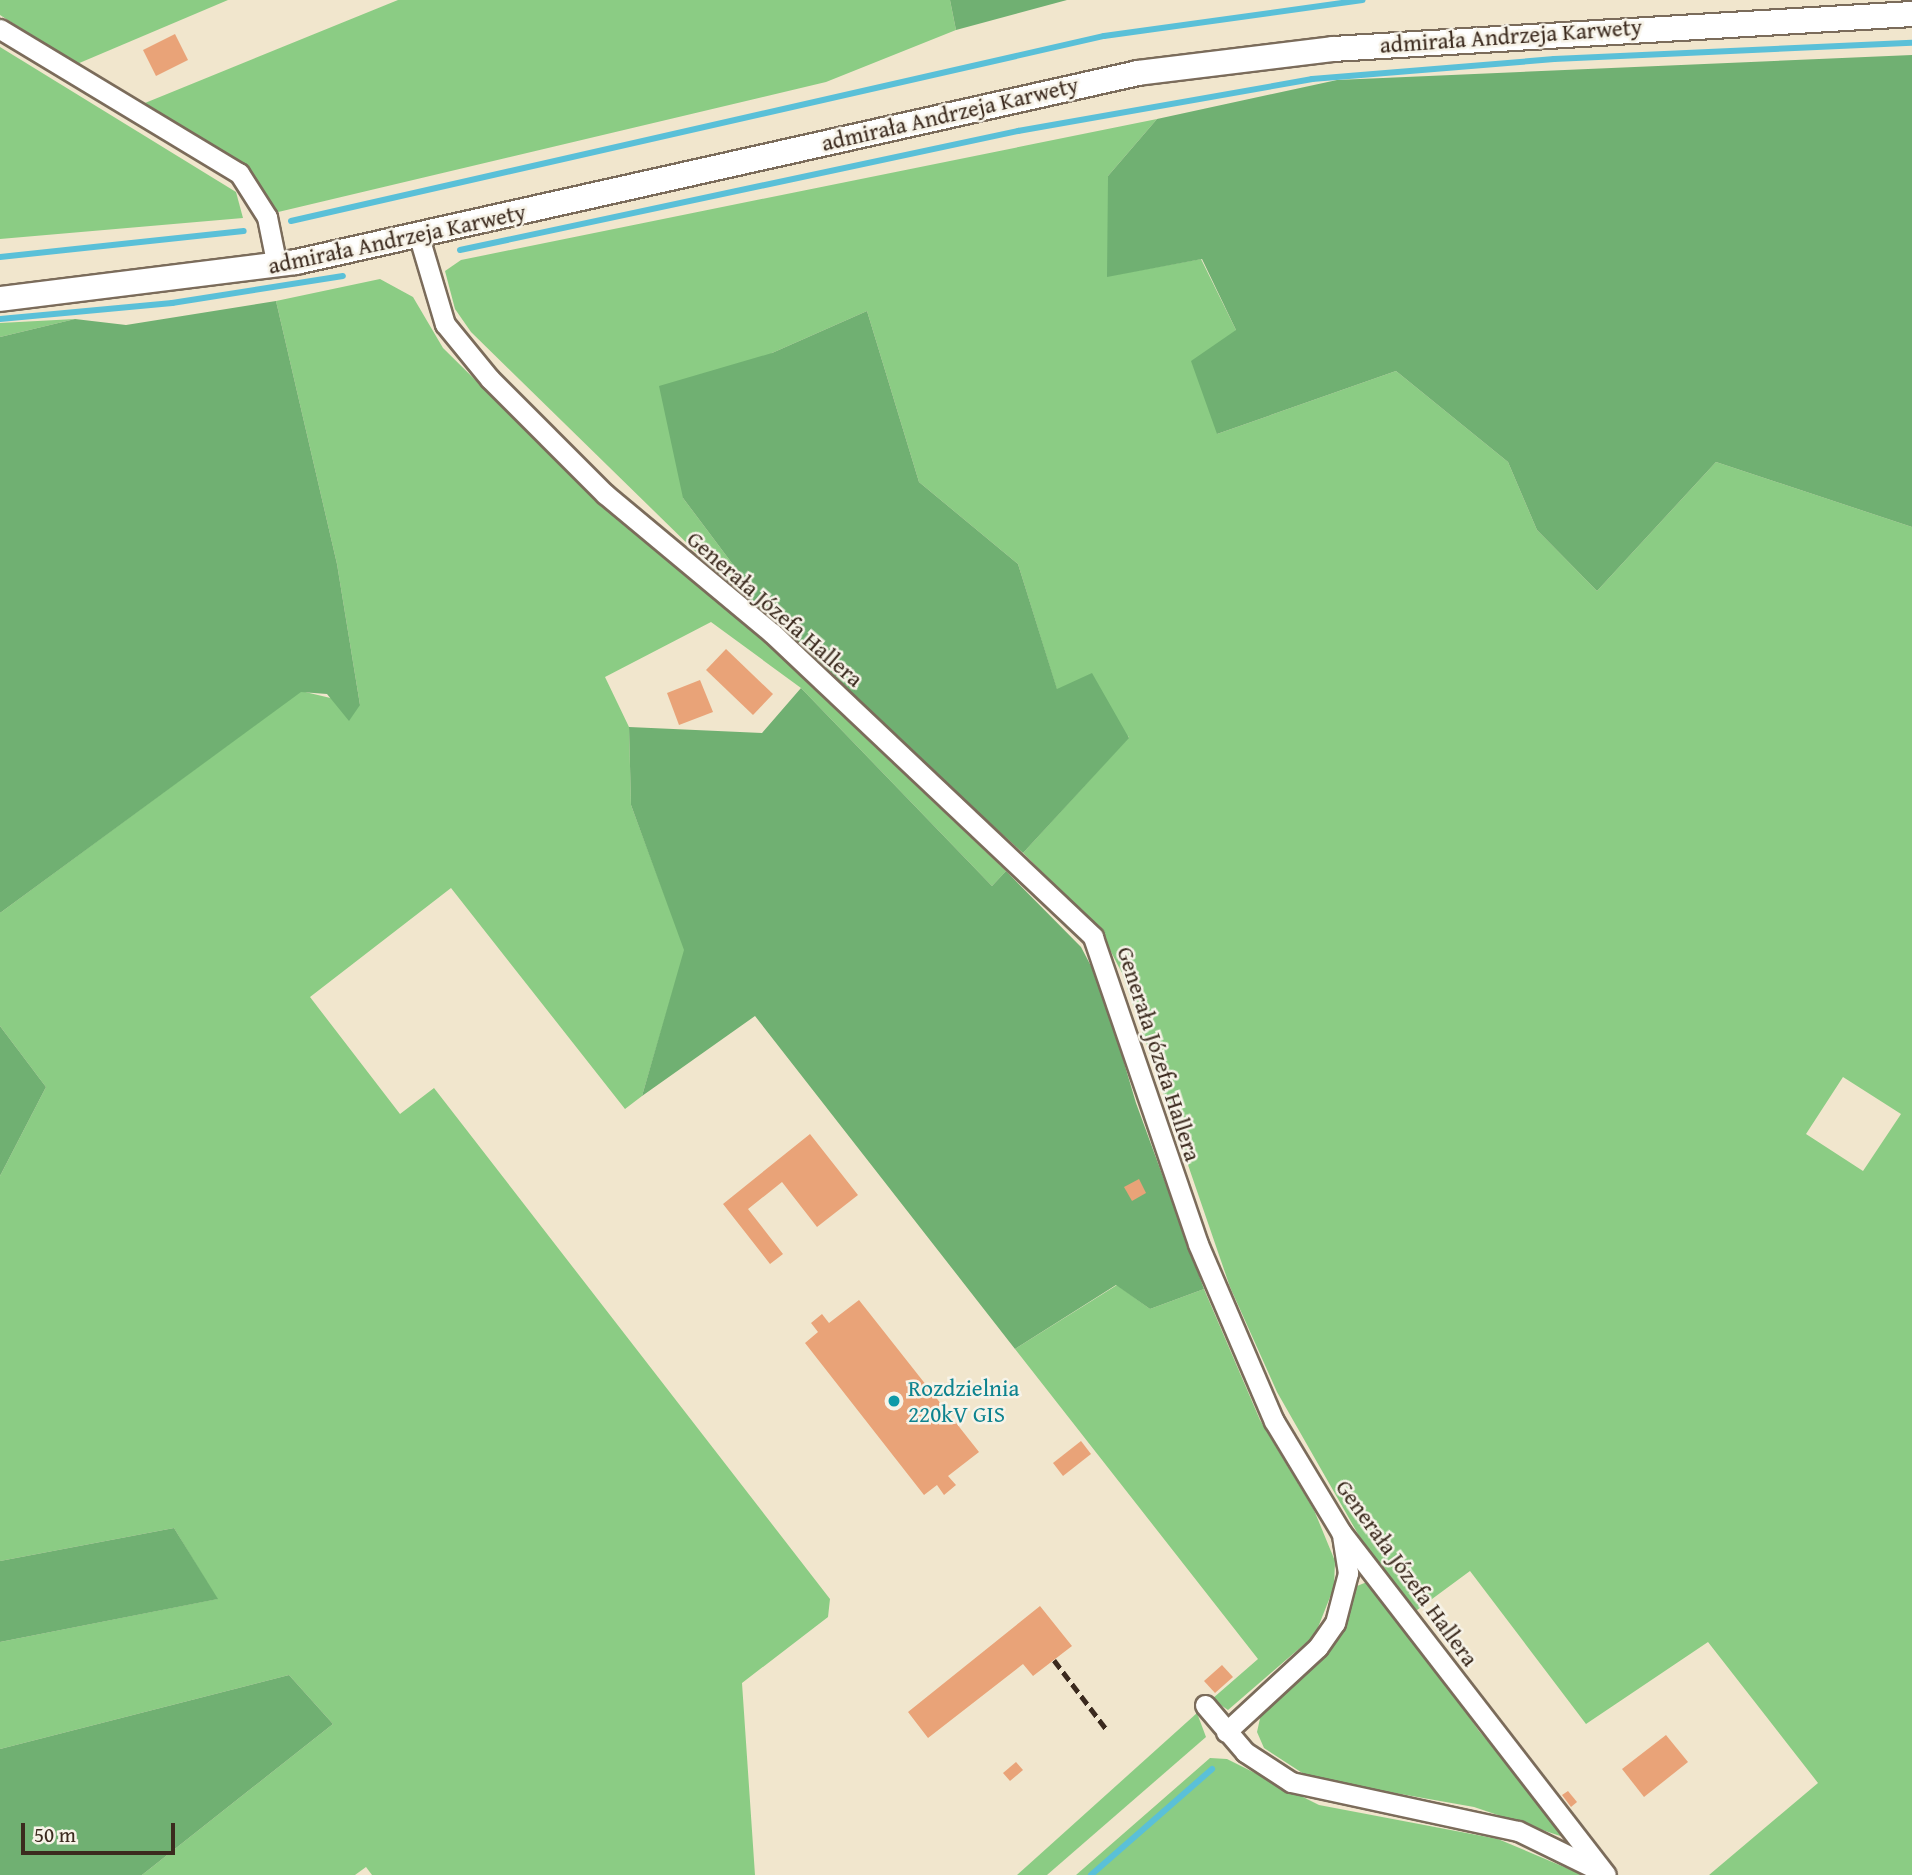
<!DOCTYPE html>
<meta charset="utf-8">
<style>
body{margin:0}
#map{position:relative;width:1912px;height:1875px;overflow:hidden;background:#f1e6cd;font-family:"Gentium Book Plus",serif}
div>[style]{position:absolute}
.green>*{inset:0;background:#8bcc84}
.forest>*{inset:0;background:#70b072}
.stream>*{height:6px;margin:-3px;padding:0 3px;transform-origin:3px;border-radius:3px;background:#5ac0d8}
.building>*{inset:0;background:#e9a378}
.roads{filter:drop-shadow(2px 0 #7b6c5b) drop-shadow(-2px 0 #7b6c5b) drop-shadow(0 2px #7b6c5b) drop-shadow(0 -2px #7b6c5b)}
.minor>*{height:19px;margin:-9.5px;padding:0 9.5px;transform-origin:9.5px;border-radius:9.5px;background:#fff}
.major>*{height:24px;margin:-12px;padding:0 12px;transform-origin:12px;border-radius:12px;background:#fff}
.rail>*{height:5px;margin-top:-2.5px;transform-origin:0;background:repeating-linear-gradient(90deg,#3b2a1e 0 10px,transparent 0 15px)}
.dots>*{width:19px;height:19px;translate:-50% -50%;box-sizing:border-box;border:4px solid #f7f3e8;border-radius:50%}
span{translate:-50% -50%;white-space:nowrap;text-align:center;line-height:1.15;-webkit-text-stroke:5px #f7f3e8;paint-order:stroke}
.street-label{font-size:23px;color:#3b2a1e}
.culture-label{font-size:23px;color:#0d838f}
.left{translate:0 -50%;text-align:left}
.scale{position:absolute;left:21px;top:1823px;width:154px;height:32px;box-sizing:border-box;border:4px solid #3b2a1e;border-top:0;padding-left:9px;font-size:21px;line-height:24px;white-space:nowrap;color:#3b2a1e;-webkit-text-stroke:5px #f7f3e8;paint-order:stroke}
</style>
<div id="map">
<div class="green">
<i style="clip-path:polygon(0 0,228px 0,77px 64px,0 15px)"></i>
<i style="clip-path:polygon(398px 0,950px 0,956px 30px,826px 82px,274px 213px,249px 169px,145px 103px)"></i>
<i style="clip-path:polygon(0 47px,236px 192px,243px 218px,0 239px)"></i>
<i style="clip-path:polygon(evenodd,1157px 119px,1108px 176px,1108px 276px,1201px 259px,1236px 330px,1217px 434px,1396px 371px,1508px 462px,1537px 530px,1597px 591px,1716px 462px,1912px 527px,1912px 1875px,1709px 1875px,1818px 1783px,1708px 1642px,1586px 1724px,1470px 1571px,1413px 1613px,1370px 1555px,1277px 1392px,1230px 1287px,1122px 973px,1098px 927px,1023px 853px,1129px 737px,1057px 690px,1018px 564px,919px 482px,867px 311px,772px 353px,683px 498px,752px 590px,744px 599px,471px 332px,455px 309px,445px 271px,461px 260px,1157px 119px,1843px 1077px,1901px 1114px,1863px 1171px,1806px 1134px,1843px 1077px)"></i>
<i style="clip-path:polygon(380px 279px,413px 297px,443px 348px,612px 515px,755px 633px,1006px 871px,992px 886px,801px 688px,711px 622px,605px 677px,629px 727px,631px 805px,685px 950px,642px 1096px,625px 1109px,451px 888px,310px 997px,400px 1114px,434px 1088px,830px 1599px,828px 1617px,742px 1683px,755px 1875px,372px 1875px,366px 1867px,355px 1875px,142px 1875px,333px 1724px,289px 1675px,0 1749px,0 1642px,217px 1599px,174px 1528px,0 1561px,0 1176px,46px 1087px,0 1026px,0 913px,301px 691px,360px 705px,337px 564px,276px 301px)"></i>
<i style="clip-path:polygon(75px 319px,0 337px,0 323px)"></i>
<i style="clip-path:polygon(1117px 1285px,1150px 1309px,1204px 1289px,1260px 1420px,1314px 1510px,1335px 1561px,1334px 1587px,1315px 1635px,1228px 1710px,1212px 1699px,1258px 1659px,1015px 1349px)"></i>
<i style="clip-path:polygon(1367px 1582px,1376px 1585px,1479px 1731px,1572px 1840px,1474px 1807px,1310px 1778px,1264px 1748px,1257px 1732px,1261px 1714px,1329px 1651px,1347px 1623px,1357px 1586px)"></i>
<i style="clip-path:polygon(1197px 1713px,1206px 1737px,1047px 1875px,1017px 1875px)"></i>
<i style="clip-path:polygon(1210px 1758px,1227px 1759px,1319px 1805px,1498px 1839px,1583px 1875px,1076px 1875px)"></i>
</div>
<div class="forest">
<i style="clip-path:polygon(950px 0,1067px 0,956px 30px)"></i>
<i style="clip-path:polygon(1912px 55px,1912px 527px,1716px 462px,1597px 591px,1537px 530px,1508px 462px,1396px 371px,1217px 434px,1191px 361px,1236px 330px,1202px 259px,1107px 277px,1108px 176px,1157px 119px,1337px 80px)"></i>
<i style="clip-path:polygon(276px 301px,337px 564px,360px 705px,349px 721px,327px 694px,301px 692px,0 913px,0 337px,75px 319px,126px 325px)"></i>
<i style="clip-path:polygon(867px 311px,919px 482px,1018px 564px,1057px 689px,1092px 673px,1129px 738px,1023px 853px,744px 599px,752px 590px,683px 498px,659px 386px,772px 353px)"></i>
<i style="clip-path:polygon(801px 688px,992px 886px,1006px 871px,1081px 947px,1101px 985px,1136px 1103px,1204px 1289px,1150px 1309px,1116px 1285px,1015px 1349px,755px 1016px,642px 1096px,684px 950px,631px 805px,629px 727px,762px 733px)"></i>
<i style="clip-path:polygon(0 1026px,46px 1087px,0 1176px)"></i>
<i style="clip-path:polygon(174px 1528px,218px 1599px,0 1642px,0 1561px)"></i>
<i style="clip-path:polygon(289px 1675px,333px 1724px,142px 1875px,0 1875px,0 1749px)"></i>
</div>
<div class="stream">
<i style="left:291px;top:221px;width:834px;rotate:-12.82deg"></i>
<i style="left:1104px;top:36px;width:261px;rotate:-7.9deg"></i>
<i style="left:460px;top:250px;width:571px;rotate:-12.04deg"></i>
<i style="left:1018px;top:131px;width:299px;rotate:-10deg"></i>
<i style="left:1312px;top:79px;width:243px;rotate:-4.7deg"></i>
<i style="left:1554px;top:59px;width:358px;rotate:-2.6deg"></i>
<i style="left:0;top:257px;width:245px;rotate:-6.1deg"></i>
<i style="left:0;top:319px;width:173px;rotate:-5.3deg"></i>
<i style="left:172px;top:303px;width:173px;rotate:-9deg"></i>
<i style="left:1091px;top:1875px;width:161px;rotate:-41.2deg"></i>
</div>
<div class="building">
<i style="clip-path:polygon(175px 34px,188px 60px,156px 76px,143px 50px)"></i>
<i style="clip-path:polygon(726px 649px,773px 694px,753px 715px,706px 670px)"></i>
<i style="clip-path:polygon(700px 680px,713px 712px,679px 725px,667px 693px)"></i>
<i style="clip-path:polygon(810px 1134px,858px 1195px,817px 1227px,782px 1182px,748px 1209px,783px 1254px,770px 1264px,723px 1204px)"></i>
<i style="clip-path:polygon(1139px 1179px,1146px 1193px,1132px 1201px,1124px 1187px)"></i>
<i style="clip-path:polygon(859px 1300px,979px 1452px,948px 1476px,956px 1485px,944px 1495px,937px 1485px,924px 1495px,805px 1343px,818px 1332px,811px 1323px,822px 1314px,829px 1323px)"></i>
<i style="clip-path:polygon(1081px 1441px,1091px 1454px,1063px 1476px,1053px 1463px)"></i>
<i style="clip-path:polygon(1040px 1606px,1072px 1646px,1033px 1676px,1023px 1664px,928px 1738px,908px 1712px)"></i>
<i style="clip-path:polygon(1222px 1665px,1233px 1677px,1215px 1693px,1204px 1681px)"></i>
<i style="clip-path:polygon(1666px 1735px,1688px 1762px,1644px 1797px,1622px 1769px)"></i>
<i style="clip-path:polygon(1016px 1762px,1023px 1770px,1010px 1781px,1003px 1773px)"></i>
<i style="clip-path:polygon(1568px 1791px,1577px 1802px,1571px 1807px,1562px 1795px)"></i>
</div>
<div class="roads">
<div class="minor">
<i style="left:0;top:29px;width:279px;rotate:31.1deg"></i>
<i style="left:239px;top:173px;width:52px;rotate:57.5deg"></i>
<i style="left:267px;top:217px;width:50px;rotate:78.5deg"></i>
<i style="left:419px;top:237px;width:91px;rotate:73.4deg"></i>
<i style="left:445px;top:324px;width:71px;rotate:50.7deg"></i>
<i style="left:490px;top:379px;width:163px;rotate:45deg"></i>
<i style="left:605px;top:494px;width:217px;rotate:39.8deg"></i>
<i style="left:772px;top:633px;width:442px;rotate:43.4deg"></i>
<i style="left:1093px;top:937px;width:324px;rotate:71.1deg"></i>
<i style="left:1198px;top:1244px;width:193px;rotate:66.8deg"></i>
<i style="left:1274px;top:1421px;width:130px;rotate:58.9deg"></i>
<i style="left:1341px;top:1532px;width:433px;rotate:52.3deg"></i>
<i style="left:1205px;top:1705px;width:62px;rotate:49.6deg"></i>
<i style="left:1245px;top:1752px;width:55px;rotate:33.1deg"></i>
<i style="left:1291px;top:1782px;width:232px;rotate:12.2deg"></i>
<i style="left:1518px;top:1831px;width:87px;rotate:26deg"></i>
<i style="left:1226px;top:1732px;width:125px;rotate:-42.7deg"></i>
<i style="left:1318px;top:1647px;width:29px;rotate:-55deg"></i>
<i style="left:1335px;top:1623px;width:52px;rotate:-75.4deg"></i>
<i style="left:1348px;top:1573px;width:36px;rotate:-99deg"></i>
</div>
<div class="major">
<i style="left:0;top:299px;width:298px;rotate:-7.1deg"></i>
<i style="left:296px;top:262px;width:863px;rotate:-12.65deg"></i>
<i style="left:1138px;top:73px;width:196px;rotate:-7deg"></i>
<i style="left:1333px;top:49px;width:580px;rotate:-3.46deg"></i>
</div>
</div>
<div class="rail">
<i style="left:1054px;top:1660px;width:88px;rotate:52.9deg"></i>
</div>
<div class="dots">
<i style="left:894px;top:1401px;background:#0f9aa8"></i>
</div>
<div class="street-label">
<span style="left:1511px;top:36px;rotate:-4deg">admirała Andrzeja Karwety</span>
<span style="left:950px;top:114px;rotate:-13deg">admirała Andrzeja Karwety</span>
<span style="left:397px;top:239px;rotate:-12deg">admirała Andrzeja Karwety</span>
<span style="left:775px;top:609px;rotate:41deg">Generała Józefa Hallera</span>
<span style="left:1159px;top:1054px;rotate:72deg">Generała Józefa Hallera</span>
<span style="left:1407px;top:1573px;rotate:54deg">Generała Józefa Hallera</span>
</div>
<div class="culture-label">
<span class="left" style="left:908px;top:1401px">Rozdzielnia<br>220kV GIS</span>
</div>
<div class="scale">50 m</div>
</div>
